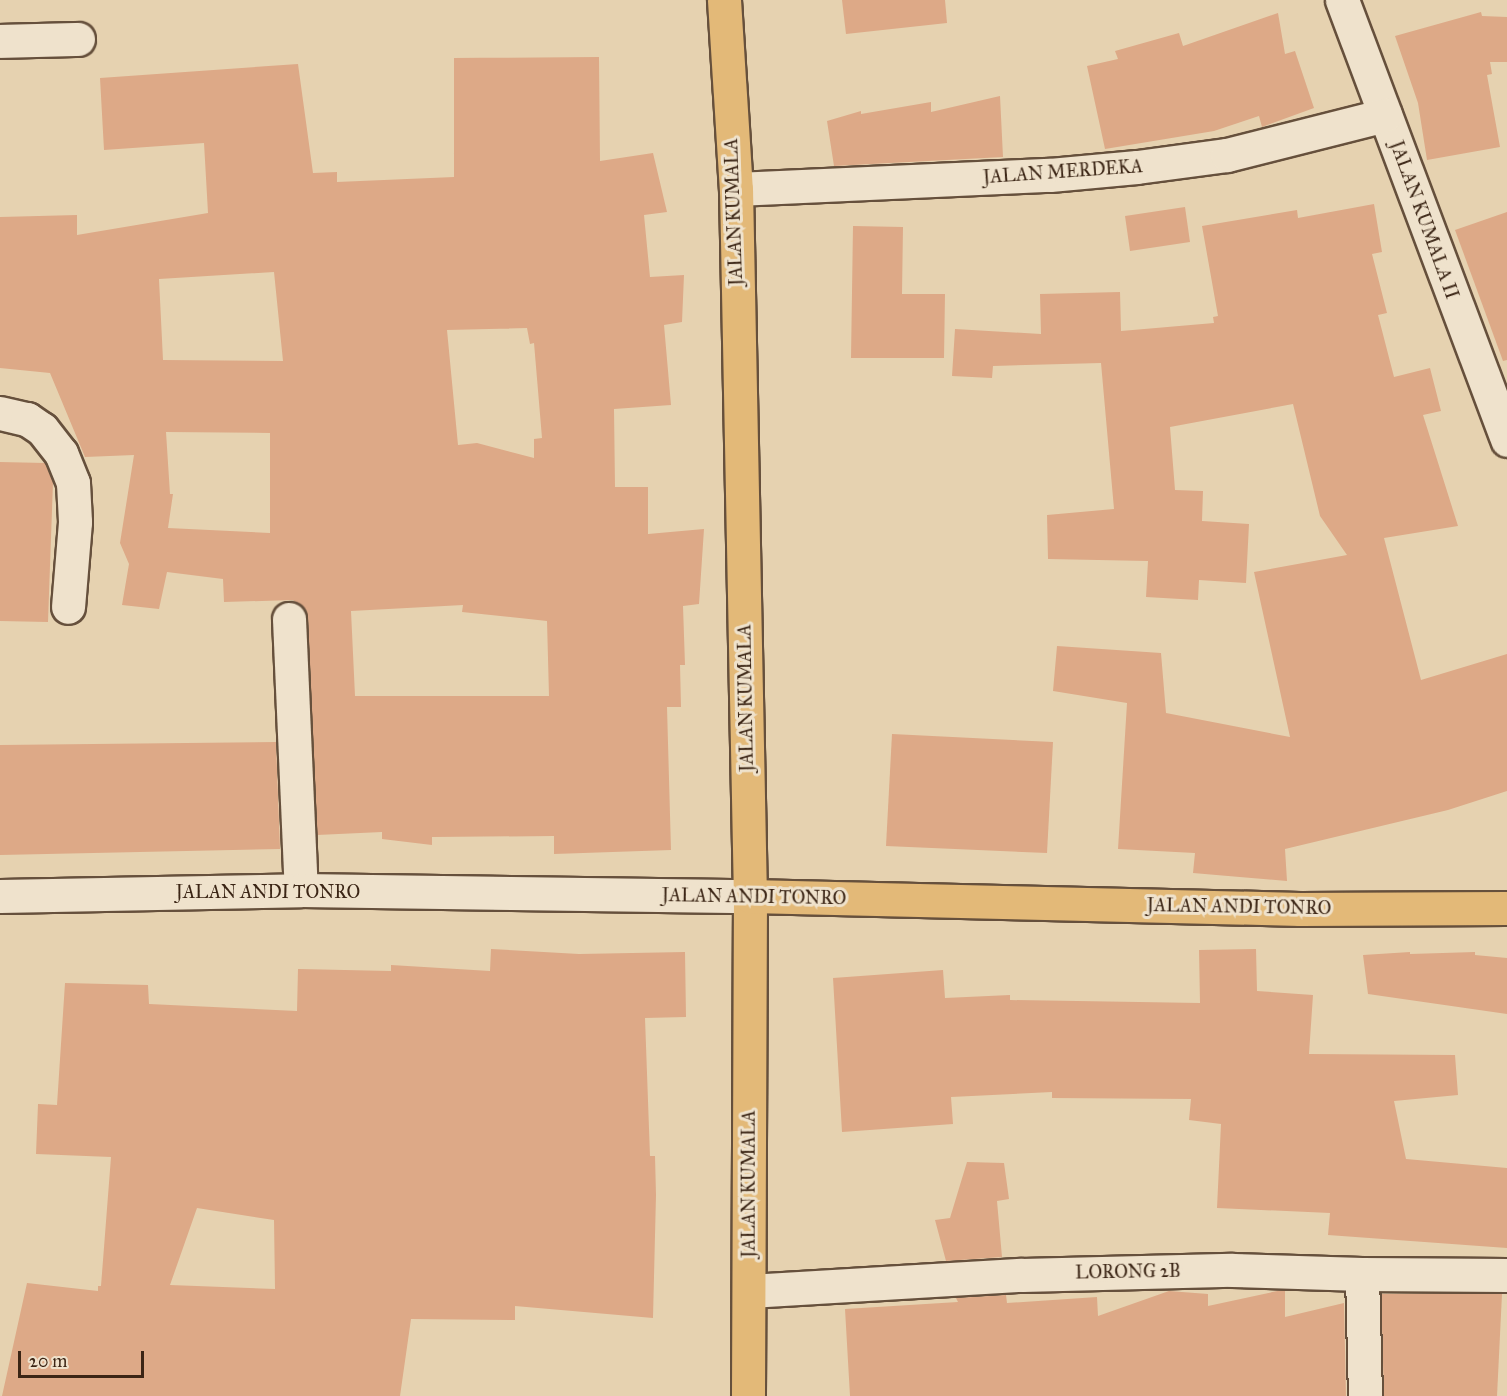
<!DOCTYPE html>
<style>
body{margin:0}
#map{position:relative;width:1507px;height:1396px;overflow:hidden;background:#e6d2b0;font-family:"IM FELL Great Primer",serif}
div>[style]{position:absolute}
.building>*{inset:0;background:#dda987}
.roads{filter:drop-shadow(2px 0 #66503c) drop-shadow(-2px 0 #66503c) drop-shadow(0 2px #66503c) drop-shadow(0 -2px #66503c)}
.minor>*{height:33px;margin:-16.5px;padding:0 16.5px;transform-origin:16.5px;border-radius:16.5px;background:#efe2cc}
.major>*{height:33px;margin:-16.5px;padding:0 16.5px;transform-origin:16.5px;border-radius:16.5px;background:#e3b978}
span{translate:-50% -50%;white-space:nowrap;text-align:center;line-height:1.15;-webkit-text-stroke:6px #efe2cc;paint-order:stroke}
.street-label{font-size:18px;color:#3b2515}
.scale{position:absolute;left:18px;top:1351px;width:126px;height:27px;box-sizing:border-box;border:3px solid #3b2515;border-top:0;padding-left:8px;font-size:18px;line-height:21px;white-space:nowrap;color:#3b2515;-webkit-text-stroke:4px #efe2cc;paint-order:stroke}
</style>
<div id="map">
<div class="building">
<i style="clip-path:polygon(842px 0,945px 0,947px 23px,846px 34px)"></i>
<i style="clip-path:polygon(1481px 12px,1482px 16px,1507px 17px,1507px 62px,1490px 62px,1492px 74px,1487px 75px,1500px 147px,1427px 160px,1418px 103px,1395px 36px)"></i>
<i style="clip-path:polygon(1278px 13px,1285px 54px,1295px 51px,1314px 108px,1262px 127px,1259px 116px,1214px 131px,1105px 149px,1087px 66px,1118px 59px,1115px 51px,1179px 33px,1183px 46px)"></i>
<i style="clip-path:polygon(evenodd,599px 57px,600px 161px,653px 153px,667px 212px,644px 215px,650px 277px,684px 275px,682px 322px,664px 325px,671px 405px,614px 409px,615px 487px,648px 487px,648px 534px,704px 529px,699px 604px,683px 606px,685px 665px,680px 665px,681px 707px,667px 707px,671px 850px,554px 854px,554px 836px,432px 837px,432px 845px,382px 839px,382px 832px,317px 835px,308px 618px,305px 609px,293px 600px,224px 602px,223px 579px,167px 572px,159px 609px,122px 605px,129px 564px,120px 543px,134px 455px,85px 457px,50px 373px,0 368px,0 217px,77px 215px,77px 235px,208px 213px,204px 143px,104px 150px,100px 78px,298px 64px,313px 173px,337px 172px,337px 182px,454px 177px,454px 58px,599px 57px,274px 272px,283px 361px,163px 360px,159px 279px,274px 272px,599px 57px,527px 328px,530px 344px,534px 343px,542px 438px,534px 439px,534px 458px,477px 443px,458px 445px,447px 330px,527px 328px,599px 57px,166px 432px,270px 433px,270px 533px,168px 528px,173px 494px,170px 494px,166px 432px,599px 57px,463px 605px,462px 612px,547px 621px,549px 696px,355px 696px,351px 611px,463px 605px)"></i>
<i style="clip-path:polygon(1000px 96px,1003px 157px,834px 166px,827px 121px,861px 111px,861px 114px,931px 102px,931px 112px)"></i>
<i style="clip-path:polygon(1374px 204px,1382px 252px,1372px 254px,1387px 313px,1378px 315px,1394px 377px,1430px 368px,1441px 411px,1423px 415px,1458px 526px,1384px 538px,1421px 680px,1507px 654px,1507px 791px,1448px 810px,1285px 849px,1287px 881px,1193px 873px,1195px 853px,1118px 849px,1127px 703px,1053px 691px,1057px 646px,1161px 653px,1166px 713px,1290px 737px,1254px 572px,1347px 555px,1320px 516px,1293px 404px,1170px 427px,1175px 490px,1203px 491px,1202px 521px,1249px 524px,1246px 583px,1199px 580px,1198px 600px,1146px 597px,1148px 561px,1048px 559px,1047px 515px,1114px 509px,1101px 363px,993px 366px,992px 378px,952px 376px,955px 329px,1041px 334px,1040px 294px,1120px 292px,1121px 331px,1214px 323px,1213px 317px,1218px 316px,1202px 226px,1297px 210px,1298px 218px)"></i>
<i style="clip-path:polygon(1185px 207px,1190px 242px,1130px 251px,1125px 216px)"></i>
<i style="clip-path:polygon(1507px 212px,1507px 360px,1503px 361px,1455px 230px)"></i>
<i style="clip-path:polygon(853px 226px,903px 227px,902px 294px,945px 294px,944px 358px,851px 358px)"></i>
<i style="clip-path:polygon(0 462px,45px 463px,53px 482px,48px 622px,0 621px)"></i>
<i style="clip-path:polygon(892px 734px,1053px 742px,1047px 853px,886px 846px)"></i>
<i style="clip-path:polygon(276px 742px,280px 849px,0 855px,0 745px)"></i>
<i style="clip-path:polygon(evenodd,491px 949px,579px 954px,685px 952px,686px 1017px,645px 1018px,650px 1156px,655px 1156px,656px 1195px,653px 1318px,515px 1306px,515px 1320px,411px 1319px,400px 1396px,2px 1396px,27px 1283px,98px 1291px,98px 1286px,101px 1286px,111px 1157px,36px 1154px,38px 1104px,57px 1105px,65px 983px,148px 985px,149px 1004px,297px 1011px,298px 969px,391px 971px,391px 965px,490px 971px,491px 949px,197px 1208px,274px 1220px,275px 1289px,170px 1285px,197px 1208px)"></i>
<i style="clip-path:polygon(1256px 949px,1257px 991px,1313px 995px,1309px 1054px,1455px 1055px,1458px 1095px,1394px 1101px,1406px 1159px,1507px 1168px,1507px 1248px,1328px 1235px,1330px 1213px,1217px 1208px,1221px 1124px,1189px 1120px,1191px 1099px,1052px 1098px,1052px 1092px,951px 1097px,953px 1124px,842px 1132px,833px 978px,943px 970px,945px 998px,1010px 995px,1010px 1000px,1200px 1003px,1199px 950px)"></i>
<i style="clip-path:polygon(1410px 952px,1410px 954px,1475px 952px,1475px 955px,1507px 958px,1507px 1014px,1368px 994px,1363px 955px)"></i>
<i style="clip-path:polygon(967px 1162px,1004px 1163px,1009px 1199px,997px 1201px,1002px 1257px,946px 1261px,935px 1220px,950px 1218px)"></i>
<i style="clip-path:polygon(1282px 1290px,1285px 1290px,1285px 1317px,1344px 1303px,1346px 1396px,850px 1396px,845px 1309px,958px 1302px,956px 1298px,1006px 1295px,1007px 1303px,1097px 1297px,1098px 1316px,1169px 1291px,1208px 1294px,1208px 1306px)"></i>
<i style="clip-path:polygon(1381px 1294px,1502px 1294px,1497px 1396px,1384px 1396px)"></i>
</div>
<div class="roads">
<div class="minor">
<i style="left:1342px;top:0;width:470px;rotate:69.4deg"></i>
<i style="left:0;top:41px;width:78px;rotate:-1.5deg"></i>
<i style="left:736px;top:189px;width:314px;rotate:-2.6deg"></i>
<i style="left:1050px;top:175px;width:87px;rotate:-5.3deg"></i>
<i style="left:1137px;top:167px;width:91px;rotate:-7.6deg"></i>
<i style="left:1227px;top:155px;width:163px;rotate:-14.2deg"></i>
<i style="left:0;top:413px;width:28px;rotate:13deg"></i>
<i style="left:27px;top:419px;width:18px;rotate:34deg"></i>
<i style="left:42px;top:429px;width:31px;rotate:52deg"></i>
<i style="left:61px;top:453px;width:32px;rotate:68deg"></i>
<i style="left:73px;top:483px;width:39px;rotate:87deg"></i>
<i style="left:75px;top:522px;width:85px;rotate:94.7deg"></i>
<i style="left:289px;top:619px;width:271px;rotate:87.5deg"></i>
<i style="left:0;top:896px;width:301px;rotate:-1.1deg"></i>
<i style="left:301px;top:890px;width:449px;rotate:0.8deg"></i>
<i style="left:1362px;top:1274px;width:122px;rotate:88.6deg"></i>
<i style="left:749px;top:1291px;width:273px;rotate:-3.4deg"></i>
<i style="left:1022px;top:1275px;width:210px;rotate:-1.4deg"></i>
<i style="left:1232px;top:1270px;width:130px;rotate:1.8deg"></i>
<i style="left:1362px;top:1274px;width:145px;rotate:0.4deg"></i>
</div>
<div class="major">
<i style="left:724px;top:0;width:189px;rotate:86.4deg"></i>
<i style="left:736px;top:189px;width:707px;rotate:88.87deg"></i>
<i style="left:750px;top:896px;width:500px;rotate:90.23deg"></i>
<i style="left:750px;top:896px;width:550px;rotate:1.35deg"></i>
<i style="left:1300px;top:909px;width:207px;rotate:-0.3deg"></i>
</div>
</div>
<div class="street-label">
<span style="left:1063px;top:172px;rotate:-4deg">JALAN MERDEKA</span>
<span style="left:734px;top:212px;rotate:-92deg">JALAN KUMALA</span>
<span style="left:1424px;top:220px;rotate:70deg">JALAN KUMALA II</span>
<span style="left:746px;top:698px;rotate:-91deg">JALAN KUMALA</span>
<span style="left:268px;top:892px">JALAN ANDI TONRO</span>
<span style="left:754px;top:897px;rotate:1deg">JALAN ANDI TONRO</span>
<span style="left:1239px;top:907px;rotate:1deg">JALAN ANDI TONRO</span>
<span style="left:749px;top:1184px;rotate:-90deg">JALAN KUMALA</span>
<span style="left:1128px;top:1272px;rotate:-1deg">LORONG 2B</span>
</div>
<div class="scale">20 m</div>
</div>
